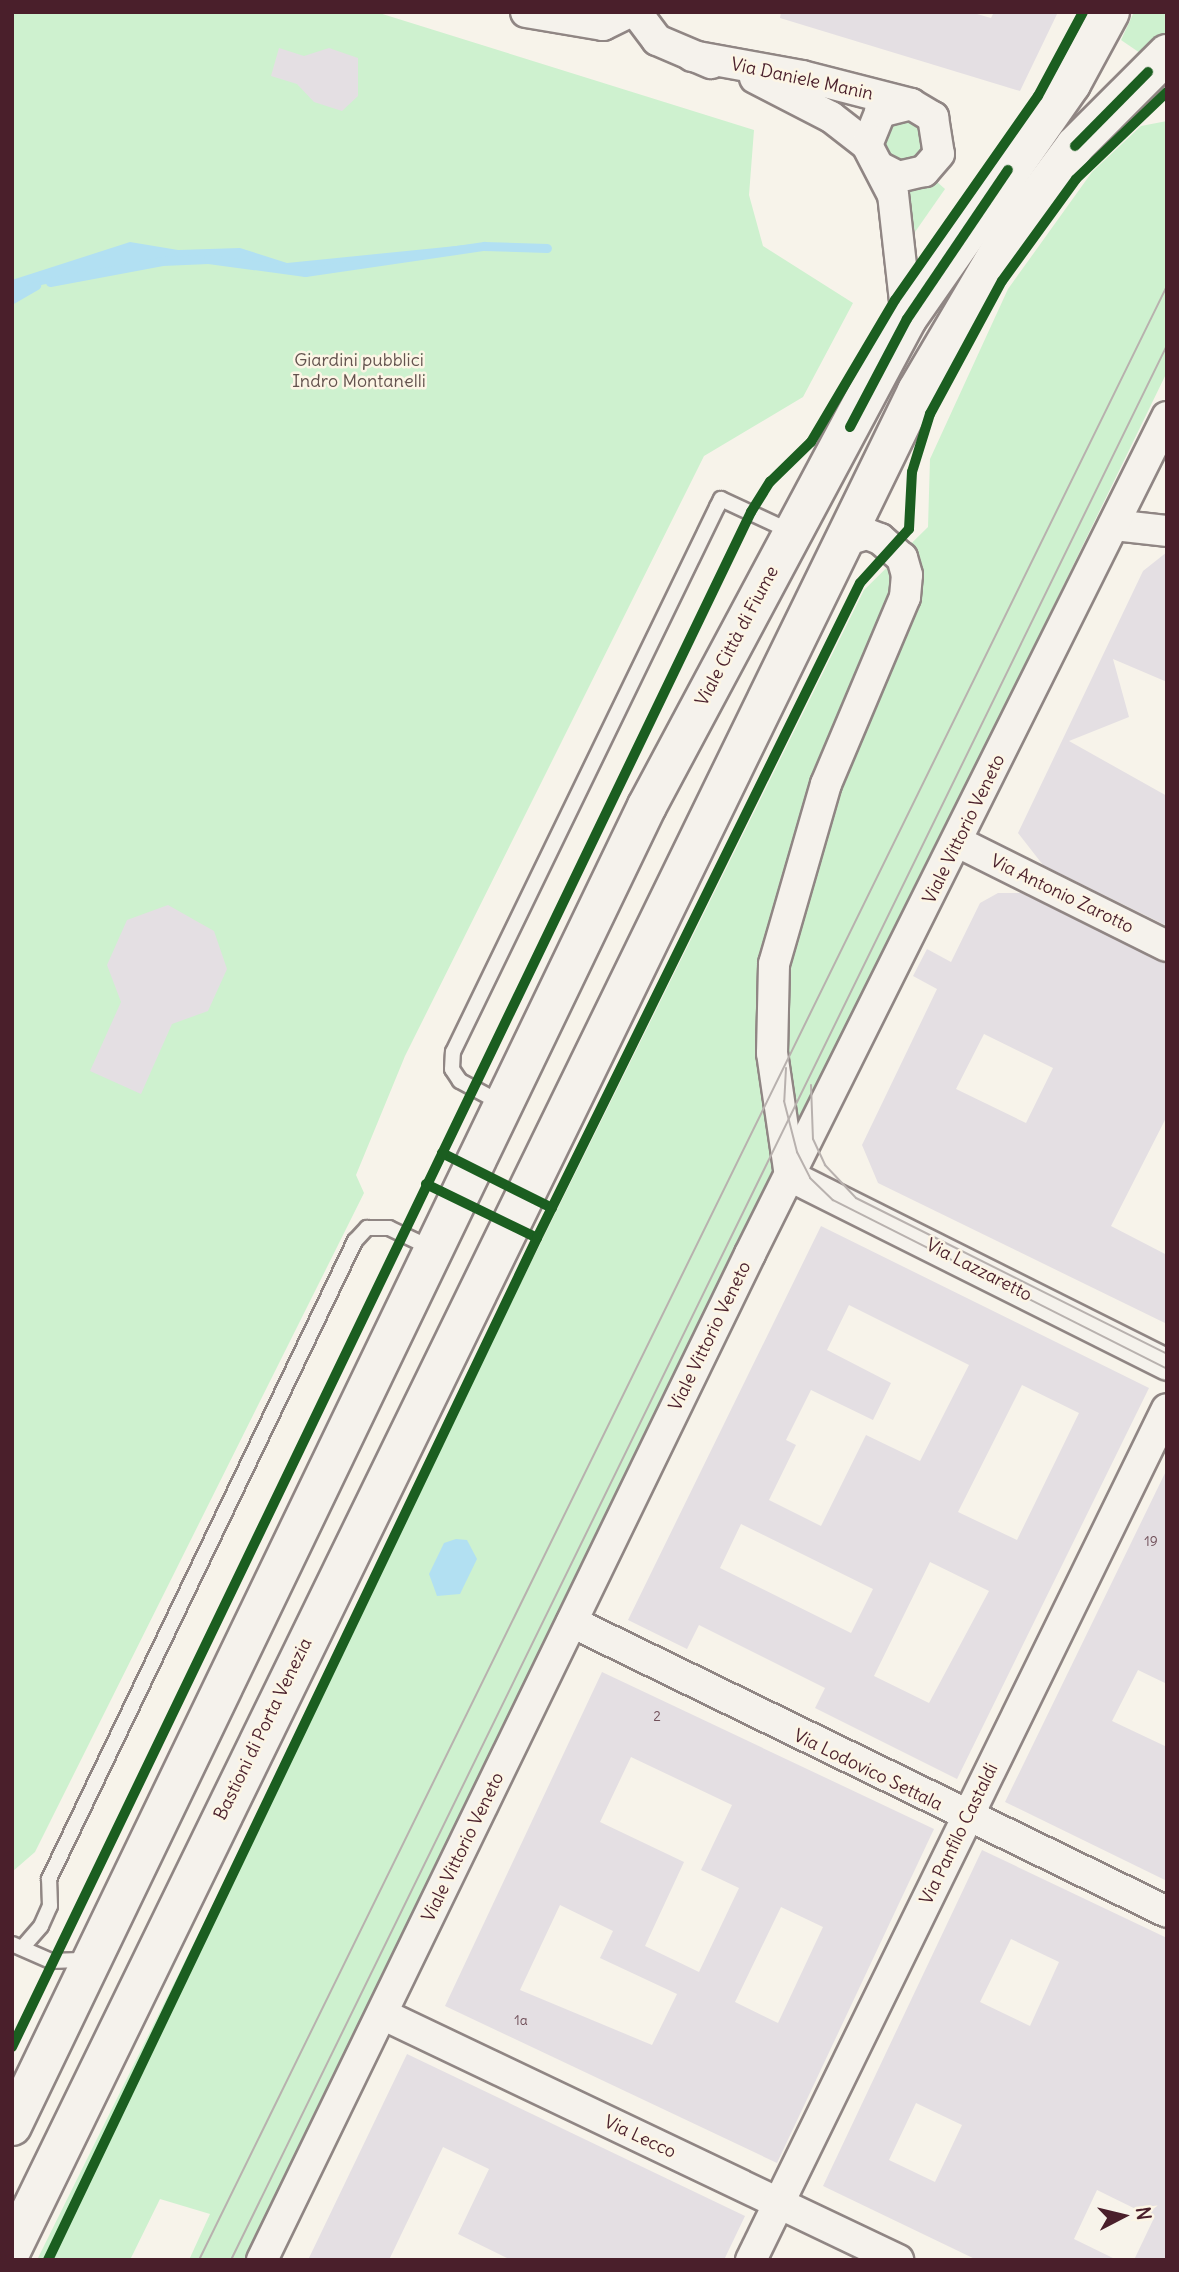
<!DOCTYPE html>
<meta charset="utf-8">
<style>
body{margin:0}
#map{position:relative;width:1179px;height:2272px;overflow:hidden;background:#f7f3ea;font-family:Delius,sans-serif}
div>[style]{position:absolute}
.green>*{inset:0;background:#cef1cf}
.water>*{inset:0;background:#b2e0f2}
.stream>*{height:9px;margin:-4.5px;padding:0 4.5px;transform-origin:4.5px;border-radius:4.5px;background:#b2e0f2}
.building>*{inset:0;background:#e4dfe3}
.roads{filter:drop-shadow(2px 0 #908684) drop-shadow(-2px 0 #908684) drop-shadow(0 2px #908684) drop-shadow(0 -2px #908684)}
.service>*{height:14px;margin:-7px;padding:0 7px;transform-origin:7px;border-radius:7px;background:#f5f2ec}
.minor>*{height:30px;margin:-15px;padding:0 15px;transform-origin:15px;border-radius:15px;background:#f5f2ec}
.secondary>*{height:38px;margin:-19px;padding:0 19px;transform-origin:19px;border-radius:19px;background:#f5f2ec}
.tram>*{height:2px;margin:-1px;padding:0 1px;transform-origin:1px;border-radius:1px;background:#b8b1ae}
.cycleway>*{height:10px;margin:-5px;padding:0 5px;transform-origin:5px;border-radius:5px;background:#1b5e20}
span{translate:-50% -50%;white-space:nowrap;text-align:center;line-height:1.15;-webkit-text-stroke:5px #fcf5e5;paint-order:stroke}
.number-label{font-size:14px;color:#704f59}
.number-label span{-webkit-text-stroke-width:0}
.street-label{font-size:18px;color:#4a1f2b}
.park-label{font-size:18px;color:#63534e}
.frame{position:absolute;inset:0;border:14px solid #4a1f2b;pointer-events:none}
.north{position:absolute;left:1088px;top:2181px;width:70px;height:70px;-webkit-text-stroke:5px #fcf5e5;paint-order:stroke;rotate:83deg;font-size:19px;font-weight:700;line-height:28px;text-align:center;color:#4a1f2b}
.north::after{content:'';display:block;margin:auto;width:24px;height:32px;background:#4a1f2b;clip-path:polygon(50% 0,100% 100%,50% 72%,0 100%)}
</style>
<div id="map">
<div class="green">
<i style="clip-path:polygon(12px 12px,376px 12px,754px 130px,749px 195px,763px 246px,853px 303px,803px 397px,704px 456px,405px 1056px,356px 1175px,364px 1193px,35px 1852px,12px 1872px)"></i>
<i style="clip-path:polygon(1134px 12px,1167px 12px,1167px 33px,1143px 55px,1121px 40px)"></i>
<i style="clip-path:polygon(894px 116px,921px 121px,926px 154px,903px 167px,881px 153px,881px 128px)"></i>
<i style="clip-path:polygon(1167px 121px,1167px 372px,250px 2260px,189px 2260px,210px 2214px,160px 2199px,130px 2260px,37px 2260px,864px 590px,928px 527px,930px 459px,1008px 289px,1092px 172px,1141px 126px)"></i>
<i style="clip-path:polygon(936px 181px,945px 189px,915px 232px,907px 193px)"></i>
</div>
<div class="water">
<i style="clip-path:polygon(130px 242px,178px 250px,240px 248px,287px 263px,486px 243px,547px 248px,484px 246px,305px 272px,208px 259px,162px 261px,26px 288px,12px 299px,12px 280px)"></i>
<i style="clip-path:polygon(456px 1539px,467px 1540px,477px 1559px,460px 1594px,437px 1596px,429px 1574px,444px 1543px)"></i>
</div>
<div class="stream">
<i style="left:50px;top:282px;width:114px;rotate:-10.6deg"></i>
<i style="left:162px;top:261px;width:46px;rotate:-2.5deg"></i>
<i style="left:208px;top:259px;width:98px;rotate:7.6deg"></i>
<i style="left:305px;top:272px;width:181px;rotate:-8.3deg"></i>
<i style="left:484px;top:246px;width:63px;rotate:1.8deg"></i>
<i style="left:12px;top:299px;width:28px;rotate:-30deg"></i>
</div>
<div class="building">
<i style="clip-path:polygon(781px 12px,970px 12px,991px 18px,994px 12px,1058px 12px,1020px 91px,780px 18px)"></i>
<i style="clip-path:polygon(279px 48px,304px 56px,329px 48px,358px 58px,358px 96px,342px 111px,314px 102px,297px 84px,271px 76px)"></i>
<i style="clip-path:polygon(1167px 552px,1167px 682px,1113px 659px,1129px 717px,1069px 741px,1167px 796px,1167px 926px,1043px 865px,1018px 833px,1143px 571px)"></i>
<i style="clip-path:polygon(evenodd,998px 893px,1021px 893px,1167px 963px,1167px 1116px,1111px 1226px,1167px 1255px,1167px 1324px,878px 1183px,862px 1145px,937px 989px,913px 976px,927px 949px,951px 962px,980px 903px,998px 893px,984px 1034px,1053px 1068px,1026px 1123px,956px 1089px,984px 1034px)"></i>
<i style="clip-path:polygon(168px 905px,214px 931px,227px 969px,208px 1011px,172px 1024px,141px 1094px,90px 1071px,121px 1002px,107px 965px,127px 920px)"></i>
<i style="clip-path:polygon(evenodd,821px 1226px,1149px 1388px,957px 1779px,815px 1708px,825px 1688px,699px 1625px,687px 1649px,628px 1620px,821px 1226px,849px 1305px,969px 1365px,920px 1461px,866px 1435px,821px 1526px,769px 1500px,796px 1445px,786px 1440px,811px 1390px,873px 1420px,891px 1383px,827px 1350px,849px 1305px,821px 1226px,1022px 1385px,1079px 1413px,1017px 1540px,958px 1512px,1022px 1385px,821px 1226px,741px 1524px,873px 1589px,851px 1633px,720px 1568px,741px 1524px,821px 1226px,930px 1562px,989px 1591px,929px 1703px,874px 1676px,930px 1562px)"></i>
<i style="clip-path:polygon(1167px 1469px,1167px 1684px,1138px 1670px,1112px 1721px,1167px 1747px,1167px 1881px,1005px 1802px)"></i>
<i style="clip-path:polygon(evenodd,602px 1672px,934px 1829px,777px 2163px,445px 2006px,602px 1672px,631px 1757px,732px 1805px,701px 1870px,739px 1888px,699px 1972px,645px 1946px,684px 1862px,600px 1822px,631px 1757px,602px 1672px,560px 1905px,613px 1931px,600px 1958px,677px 1994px,652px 2045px,520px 1990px,560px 1905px,602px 1672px,781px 1907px,823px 1927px,778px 2023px,735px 2002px,781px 1907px)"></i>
<i style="clip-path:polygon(evenodd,982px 1850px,1167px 1938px,1167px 2260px,1134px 2260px,1154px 2218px,1097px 2190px,1074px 2239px,1117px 2260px,977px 2260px,823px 2186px,982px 1850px,1011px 1939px,1059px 1962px,1030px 2026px,980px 2002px,1011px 1939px,982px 1850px,916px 2103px,962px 2125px,935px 2182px,889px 2160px,916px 2103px)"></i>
<i style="clip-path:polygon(407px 2054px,745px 2216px,724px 2260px,511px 2260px,458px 2234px,489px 2169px,443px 2147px,389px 2260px,308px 2260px)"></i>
</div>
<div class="roads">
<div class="service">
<i style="left:501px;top:1103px;width:47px;rotate:-151.8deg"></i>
<i style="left:460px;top:1081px;width:14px;rotate:-124deg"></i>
<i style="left:452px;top:1069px;width:17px;rotate:-87deg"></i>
<i style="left:453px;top:1052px;width:606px;rotate:-64.15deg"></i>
<i style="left:717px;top:507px;width:9px;rotate:-63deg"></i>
<i style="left:721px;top:499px;width:78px;rotate:24.9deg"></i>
<i style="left:12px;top:1944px;width:43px;rotate:23.6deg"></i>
<i style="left:51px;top:1961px;width:37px;rotate:-2deg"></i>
<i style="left:22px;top:1948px;width:29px;rotate:-49deg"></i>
<i style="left:41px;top:1926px;width:22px;rotate:-66deg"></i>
<i style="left:50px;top:1906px;width:27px;rotate:-92deg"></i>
<i style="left:49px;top:1879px;width:708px;rotate:-64.38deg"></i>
<i style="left:355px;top:1241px;width:18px;rotate:-47deg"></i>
<i style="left:367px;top:1228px;width:22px"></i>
<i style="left:389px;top:1228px;width:47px;rotate:25.5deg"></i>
</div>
<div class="minor">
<i style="left:526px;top:12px;width:78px;rotate:9.6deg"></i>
<i style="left:603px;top:25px;width:30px;rotate:-26deg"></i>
<i style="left:636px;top:12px;width:35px;rotate:53deg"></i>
<i style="left:657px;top:40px;width:59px;rotate:23.1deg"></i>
<i style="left:692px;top:56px;width:112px;rotate:10.3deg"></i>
<i style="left:802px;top:76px;width:113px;rotate:14.4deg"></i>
<i style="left:911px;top:104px;width:26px;rotate:31deg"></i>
<i style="left:933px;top:117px;width:37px;rotate:81deg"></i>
<i style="left:939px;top:154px;width:23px;rotate:131deg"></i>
<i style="left:924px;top:171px;width:26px;rotate:167deg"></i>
<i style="left:899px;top:177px;width:22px;rotate:-153deg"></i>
<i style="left:755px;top:78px;width:85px;rotate:27.2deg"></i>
<i style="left:831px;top:117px;width:46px;rotate:37.9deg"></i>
<i style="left:907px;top:319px;width:125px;rotate:-96.4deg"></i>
<i style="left:893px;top:195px;width:56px;rotate:-117.5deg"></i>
<i style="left:867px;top:145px;width:35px;rotate:-68deg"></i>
<i style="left:880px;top:112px;width:32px;rotate:-14deg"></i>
<i style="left:1114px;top:525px;width:53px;rotate:6.5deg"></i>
<i style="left:958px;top:842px;width:233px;rotate:26.5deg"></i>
<i style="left:790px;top:1176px;width:124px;rotate:-98.3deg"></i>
<i style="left:772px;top:1053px;width:89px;rotate:-88.7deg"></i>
<i style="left:774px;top:964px;width:187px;rotate:-73.9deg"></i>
<i style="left:826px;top:784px;width:203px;rotate:-67.1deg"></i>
<i style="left:905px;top:597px;width:22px;rotate:-85deg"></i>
<i style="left:907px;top:575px;width:18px;rotate:-106deg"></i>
<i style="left:902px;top:558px;width:29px;rotate:-139deg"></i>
<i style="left:880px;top:539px;width:14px;rotate:-159deg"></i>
<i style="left:867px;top:534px;width:24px;rotate:163deg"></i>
<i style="left:790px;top:1176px;width:422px;rotate:26.6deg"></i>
<i style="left:572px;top:1622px;width:662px;rotate:25.98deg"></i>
<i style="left:382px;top:2014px;width:572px;rotate:25.49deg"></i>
<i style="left:262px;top:2260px;width:1118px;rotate:-64.12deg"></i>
<i style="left:750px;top:1254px;width:935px;rotate:-63.52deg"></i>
<i style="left:751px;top:2260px;width:947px;rotate:-63.95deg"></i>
</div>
<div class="secondary">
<i style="left:12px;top:2126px;width:1465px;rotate:-64.31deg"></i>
<i style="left:647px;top:806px;width:552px;rotate:-61.9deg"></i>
<i style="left:907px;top:319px;width:287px;rotate:-55.1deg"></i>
<i style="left:1071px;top:84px;width:82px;rotate:-61.6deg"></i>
<i style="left:12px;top:2249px;width:2067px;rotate:-64.03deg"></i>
<i style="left:917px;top:391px;width:181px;rotate:-59.5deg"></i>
<i style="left:1009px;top:235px;width:111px;rotate:-53.4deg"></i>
<i style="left:1075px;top:146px;width:130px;rotate:-45deg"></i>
</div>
</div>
<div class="tram">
<i style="left:786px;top:1068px;width:33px;rotate:93deg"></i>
<i style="left:784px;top:1101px;width:53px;rotate:75.7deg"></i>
<i style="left:797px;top:1152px;width:29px;rotate:63deg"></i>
<i style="left:810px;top:1178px;width:32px;rotate:44deg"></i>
<i style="left:833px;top:1200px;width:374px;rotate:26.8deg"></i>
<i style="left:811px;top:1085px;width:54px;rotate:87.9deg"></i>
<i style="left:813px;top:1139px;width:29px;rotate:65deg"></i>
<i style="left:825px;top:1165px;width:45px;rotate:46.8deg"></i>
<i style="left:856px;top:1198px;width:348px;rotate:26.6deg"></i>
<i style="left:199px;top:2260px;width:2199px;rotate:-63.88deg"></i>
<i style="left:231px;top:2260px;width:2132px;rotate:-63.95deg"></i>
</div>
<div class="cycleway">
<i style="left:1075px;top:146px;width:104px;rotate:-45.4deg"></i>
<i style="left:850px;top:427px;width:122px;rotate:-62.2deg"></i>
<i style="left:907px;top:319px;width:180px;rotate:-55.9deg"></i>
<i style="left:442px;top:1153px;width:123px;rotate:26.6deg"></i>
<i style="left:426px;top:1184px;width:123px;rotate:25.9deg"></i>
<i style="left:12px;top:2047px;width:1704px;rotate:-64.29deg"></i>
<i style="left:751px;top:512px;width:36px;rotate:-58deg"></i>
<i style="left:770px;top:482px;width:57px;rotate:-44.3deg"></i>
<i style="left:811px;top:442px;width:165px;rotate:-59.4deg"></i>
<i style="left:895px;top:300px;width:249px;rotate:-55deg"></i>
<i style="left:1038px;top:96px;width:95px;rotate:-61.8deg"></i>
<i style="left:48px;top:2260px;width:1133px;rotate:-64.43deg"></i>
<i style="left:537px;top:1238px;width:730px;rotate:-63.75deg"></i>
<i style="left:860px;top:583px;width:73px;rotate:-47.8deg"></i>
<i style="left:909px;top:529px;width:57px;rotate:-87deg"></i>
<i style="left:912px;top:472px;width:61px;rotate:-72.8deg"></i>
<i style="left:930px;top:414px;width:151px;rotate:-61.6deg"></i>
<i style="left:1002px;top:281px;width:126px;rotate:-54deg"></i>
<i style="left:1076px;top:179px;width:126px;rotate:-43.7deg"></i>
</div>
<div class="number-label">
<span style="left:1151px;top:1541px">19</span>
<span style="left:657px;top:1716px">2</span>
<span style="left:521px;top:2020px">1a</span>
</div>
<div class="street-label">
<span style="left:802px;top:79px;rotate:12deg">Via Daniele Manin</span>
<span style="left:737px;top:636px;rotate:-62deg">Viale Città di Fiume</span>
<span style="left:964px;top:829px;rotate:-64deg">Viale Vittorio Veneto</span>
<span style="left:1062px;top:894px;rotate:26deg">Via Antonio Zarotto</span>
<span style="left:979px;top:1270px;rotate:27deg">Via Lazzaretto</span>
<span style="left:710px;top:1336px;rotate:-64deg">Viale Vittorio Veneto</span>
<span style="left:263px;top:1729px;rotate:-64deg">Bastioni di Porta Venezia</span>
<span style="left:868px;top:1770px;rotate:26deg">Via Lodovico Settala</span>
<span style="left:959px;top:1834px;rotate:-64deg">Via Panfilo Castaldi</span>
<span style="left:463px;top:1847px;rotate:-64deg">Viale Vittorio Veneto</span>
<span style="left:640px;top:2137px;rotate:25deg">Via Lecco</span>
</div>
<div class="park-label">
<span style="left:359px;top:371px">Giardini pubblici<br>Indro Montanelli</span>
</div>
<div class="frame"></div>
<div class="north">N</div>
</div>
